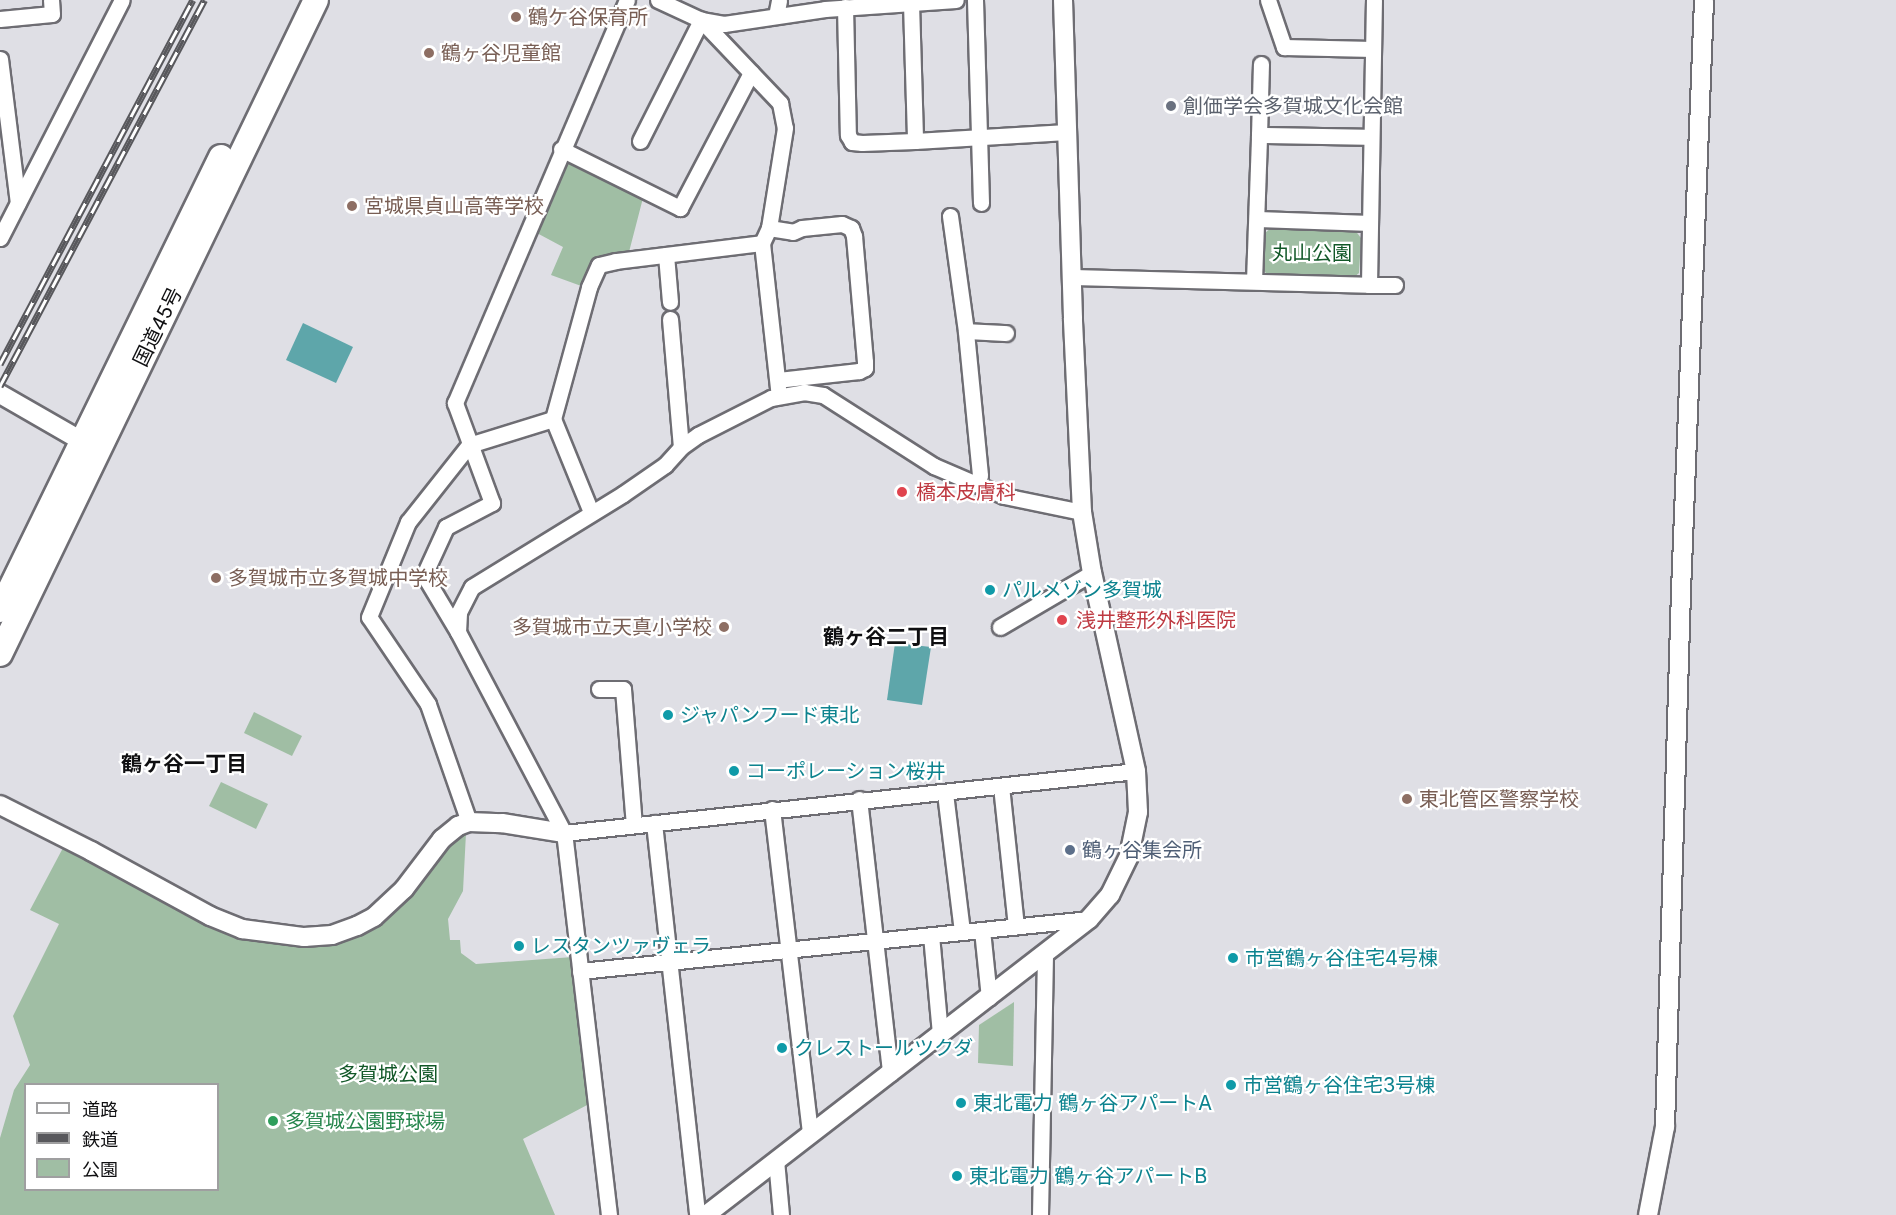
<!DOCTYPE html>
<meta charset="utf-8">
<style>
body{margin:0}
#map{position:relative;width:1896px;height:1215px;overflow:hidden;background:#dfdfe5;font-family:Inter,"Noto Sans JP",sans-serif}
div>[style]{position:absolute}
.green>*{inset:0;background:#a0bea4}
.water>*{inset:0;background:#5ea6aa}
.roads{filter:drop-shadow(2px 0 #6e6d73) drop-shadow(-2px 0 #6e6d73) drop-shadow(0 2px #6e6d73) drop-shadow(0 -2px #6e6d73)}
.minor>*{height:15px;margin:-7.5px;padding:0 7.5px;transform-origin:7.5px;border-radius:7.5px;background:#fff}
.tertiary>*{height:18px;margin:-9px;padding:0 9px;transform-origin:9px;border-radius:9px;background:#fff}
.trunk>*{height:24px;margin:-12px;padding:0 12px;transform-origin:12px;border-radius:12px;background:#fff}
.rail>*{height:7px;margin-top:-3.5px;transform-origin:0;background:repeating-linear-gradient(90deg,#fff 0 14px,#58585c 0 28px);box-sizing:border-box;border-block:2px solid #58585c}
.dots>*{width:16px;height:16px;translate:-50% -50%;box-sizing:border-box;border:3px solid #fff;border-radius:50%}
span{translate:-50% -50%;white-space:nowrap;text-align:center;line-height:1.15;-webkit-text-stroke:4.5px #fff;paint-order:stroke}
.education-label{font-size:20px;color:#785e54}
.left{translate:0 -50%;text-align:left}
.right{translate:-100% -50%;text-align:right}
.worship-label{font-size:20px;color:#5b616d}
.park-label{font-size:20px;color:#125828}
.street-label{font-size:20px;color:#0f0f11}
.health-label{font-size:20px;color:#be3a42}
.culture-label{font-size:20px;color:#0d838f}
.service-label{font-size:20px;color:#4e5e75}
.leisure-label{font-size:20px;color:#27864d}
.neighbourhood-label{font-size:21px;color:#0f0f11;font-weight:700}
.legend{position:absolute;left:24px;top:1083px;width:195px;height:108px;box-sizing:border-box;background:#fff;border:2px solid #9f9fa0;margin:0;padding:8px 10px;list-style:none;font-size:18px;color:#0f0f11}
.legend li{display:flex;align-items:center;gap:12px;height:30px}
.legend b{width:30px;border:2px solid #9f9fa0}
</style>
<div id="map">
<div class="green">
<i style="clip-path:polygon(568px 160px,643px 198px,629px 252px,616px 256px,584px 287px,551px 275px,563px 247px,535px 232px)"></i>
<i style="clip-path:polygon(1272px 227px,1354px 229px,1361px 238px,1359px 273px,1352px 279px,1270px 277px,1264px 271px,1265px 233px)"></i>
<i style="clip-path:polygon(254px 712px,302px 736px,292px 756px,244px 733px)"></i>
<i style="clip-path:polygon(221px 782px,268px 804px,256px 829px,209px 806px)"></i>
<i style="clip-path:polygon(evenodd,466px 833px,463px 891px,448px 919px,450px 940px,460px 940px,461px 953px,476px 964px,573px 957px,589px 1104px,523px 1139px,555px 1215px,0 1215px,0 1138px,14px 1090px,30px 1065px,13px 1016px,59px 924px,30px 910px,64px 846px,178px 906px,330px 944px,369px 929px,393px 910px,423px 880px,452px 844px,466px 833px,26px 1084px,218px 1084px,218px 1190px,26px 1190px,26px 1084px)"></i>
<i style="clip-path:polygon(1014px 1002px,1013px 1066px,978px 1063px,979px 1025px)"></i>
</div>
<div class="water">
<i style="clip-path:polygon(303px 323px,353px 347px,336px 383px,286px 360px)"></i>
<i style="clip-path:polygon(895px 643px,931px 647px,922px 705px,887px 700px)"></i>
</div>
<div class="roads">
<div class="minor">
<i style="left:658px;top:0;width:47px;rotate:24.9deg"></i>
<i style="left:701px;top:20px;width:23px;rotate:10deg"></i>
<i style="left:724px;top:24px;width:102px;rotate:-8.4deg"></i>
<i style="left:825px;top:9px;width:131px;rotate:-3.9deg"></i>
<i style="left:975px;top:0;width:203px;rotate:88.3deg"></i>
<i style="left:1268px;top:0;width:50px;rotate:71.2deg"></i>
<i style="left:1284px;top:47px;width:89px;rotate:1.3deg"></i>
<i style="left:911px;top:3px;width:138px;rotate:88.3deg"></i>
<i style="left:915px;top:141px;width:152px;rotate:-3.4deg"></i>
<i style="left:845px;top:7px;width:128px;rotate:88.7deg"></i>
<i style="left:848px;top:135px;width:8px;rotate:60deg"></i>
<i style="left:852px;top:142px;width:10px;rotate:6deg"></i>
<i style="left:862px;top:143px;width:53px;rotate:-2.2deg"></i>
<i style="left:776px;top:16px;width:16px;rotate:-79deg"></i>
<i style="left:0;top:19px;width:52px;rotate:-5.5deg"></i>
<i style="left:52px;top:14px;width:14px;rotate:-94deg"></i>
<i style="left:0;top:59px;width:145px;rotate:82.9deg"></i>
<i style="left:1259px;top:135px;width:71px;rotate:-88.4deg"></i>
<i style="left:640px;top:141px;width:136px;rotate:-63.2deg"></i>
<i style="left:701px;top:20px;width:115px;rotate:46.4deg"></i>
<i style="left:780px;top:103px;width:25px;rotate:79deg"></i>
<i style="left:785px;top:128px;width:101px;rotate:99.1deg"></i>
<i style="left:769px;top:228px;width:17px;rotate:115deg"></i>
<i style="left:762px;top:243px;width:154px;rotate:83.7deg"></i>
<i style="left:561px;top:149px;width:133px;rotate:26.4deg"></i>
<i style="left:680px;top:208px;width:153px;rotate:-62.3deg"></i>
<i style="left:950px;top:216px;width:116px;rotate:82.1deg"></i>
<i style="left:1258px;top:219px;width:112px;rotate:2deg"></i>
<i style="left:769px;top:228px;width:24px;rotate:9deg"></i>
<i style="left:793px;top:232px;width:10px;rotate:-24deg"></i>
<i style="left:802px;top:228px;width:40px;rotate:-5.7deg"></i>
<i style="left:842px;top:224px;width:10px;rotate:24deg"></i>
<i style="left:851px;top:228px;width:9px;rotate:69deg"></i>
<i style="left:854px;top:236px;width:126px;rotate:85deg"></i>
<i style="left:865px;top:362px;width:6px;rotate:90deg"></i>
<i style="left:865px;top:368px;width:7px;rotate:153deg"></i>
<i style="left:859px;top:371px;width:81px;rotate:173.7deg"></i>
<i style="left:0;top:238px;width:267px;rotate:-62.9deg"></i>
<i style="left:666px;top:255px;width:47px;rotate:85.1deg"></i>
<i style="left:1071px;top:277px;width:298px;rotate:1.5deg"></i>
<i style="left:1369px;top:285px;width:285px;rotate:-89deg"></i>
<i style="left:1254px;top:281px;width:146px;rotate:-88deg"></i>
<i style="left:1259px;top:135px;width:112px;rotate:1deg"></i>
<i style="left:1369px;top:285px;width:26px"></i>
<i style="left:670px;top:319px;width:128px;rotate:85.1deg"></i>
<i style="left:977px;top:484px;width:9px;rotate:-72deg"></i>
<i style="left:980px;top:475px;width:145px;rotate:-95.6deg"></i>
<i style="left:966px;top:331px;width:40px;rotate:2.9deg"></i>
<i style="left:591px;top:512px;width:100px;rotate:-112.2deg"></i>
<i style="left:553px;top:419px;width:137px;rotate:-74.7deg"></i>
<i style="left:589px;top:287px;width:24px;rotate:-66deg"></i>
<i style="left:599px;top:265px;width:17px;rotate:-13deg"></i>
<i style="left:616px;top:261px;width:147px;rotate:-7deg"></i>
<i style="left:1000px;top:627px;width:107px;rotate:-30.4deg"></i>
<i style="left:458px;top:632px;width:66px;rotate:-120.8deg"></i>
<i style="left:424px;top:575px;width:53px;rotate:-65.4deg"></i>
<i style="left:446px;top:527px;width:52px;rotate:-27.6deg"></i>
<i style="left:492px;top:503px;width:107px;rotate:-110.3deg"></i>
<i style="left:455px;top:403px;width:438px;rotate:-66.9deg"></i>
<i style="left:599px;top:689px;width:24px"></i>
<i style="left:623px;top:689px;width:136px;rotate:85.4deg"></i>
<i style="left:1001px;top:786px;width:141px;rotate:83.9deg"></i>
<i style="left:945px;top:793px;width:139px;rotate:83deg"></i>
<i style="left:859px;top:799px;width:276px;rotate:83.5deg"></i>
<i style="left:772px;top:809px;width:327px;rotate:83.3deg"></i>
<i style="left:469px;top:822px;width:125px;rotate:-109.2deg"></i>
<i style="left:428px;top:704px;width:105px;rotate:-124.1deg"></i>
<i style="left:369px;top:617px;width:103px;rotate:-67.7deg"></i>
<i style="left:408px;top:522px;width:98px;rotate:-51.6deg"></i>
<i style="left:469px;top:445px;width:88px;rotate:-17.2deg"></i>
<i style="left:654px;top:823px;width:394px;rotate:83.7deg"></i>
<i style="left:564px;top:833px;width:575px;rotate:-6.19deg"></i>
<i style="left:982px;top:930px;width:68px;rotate:84.1deg"></i>
<i style="left:931px;top:935px;width:99px;rotate:84.8deg"></i>
<i style="left:580px;top:971px;width:512px;rotate:-5.83deg"></i>
<i style="left:776px;top:1160px;width:55px;rotate:84.8deg"></i>
<i style="left:609px;top:1215px;width:385px;rotate:-96.7deg"></i>
<i style="left:564px;top:833px;width:227px;rotate:-117.8deg"></i>
<i style="left:458px;top:632px;width:20px;rotate:-87deg"></i>
<i style="left:459px;top:612px;width:28px;rotate:-63deg"></i>
<i style="left:472px;top:587px;width:177px;rotate:-31.6deg"></i>
<i style="left:623px;top:494px;width:51px;rotate:-34.6deg"></i>
<i style="left:665px;top:465px;width:24px;rotate:-48deg"></i>
<i style="left:681px;top:447px;width:21px;rotate:-35deg"></i>
<i style="left:698px;top:435px;width:82px;rotate:-26.9deg"></i>
<i style="left:771px;top:398px;width:34px;rotate:-10deg"></i>
<i style="left:804px;top:392px;width:19px;rotate:9deg"></i>
<i style="left:823px;top:395px;width:132px;rotate:32.6deg"></i>
<i style="left:934px;top:466px;width:76px;rotate:23.2deg"></i>
<i style="left:1004px;top:496px;width:80px;rotate:11.6deg"></i>
<i style="left:1040px;top:1215px;width:261px;rotate:-88.9deg"></i>
</div>
<div class="tertiary">
<i style="left:0;top:394px;width:106px;rotate:29.9deg"></i>
<i style="left:0;top:805px;width:102px;rotate:26.8deg"></i>
<i style="left:91px;top:851px;width:136px;rotate:28.6deg"></i>
<i style="left:210px;top:916px;width:35px;rotate:22deg"></i>
<i style="left:242px;top:929px;width:63px;rotate:7.4deg"></i>
<i style="left:304px;top:937px;width:28px;rotate:-4deg"></i>
<i style="left:332px;top:935px;width:27px;rotate:-20deg"></i>
<i style="left:357px;top:926px;width:19px;rotate:-28deg"></i>
<i style="left:374px;top:917px;width:41px;rotate:-43deg"></i>
<i style="left:404px;top:889px;width:63px;rotate:-52.8deg"></i>
<i style="left:442px;top:839px;width:21px;rotate:-39deg"></i>
<i style="left:458px;top:826px;width:12px;rotate:-20deg"></i>
<i style="left:469px;top:822px;width:33px;rotate:2deg"></i>
<i style="left:502px;top:823px;width:63px;rotate:9.2deg"></i>
<i style="left:706px;top:1215px;width:484px;rotate:-37.7deg"></i>
<i style="left:1089px;top:919px;width:32px;rotate:-49deg"></i>
<i style="left:1110px;top:895px;width:43px;rotate:-64deg"></i>
<i style="left:1129px;top:856px;width:45px;rotate:-78.4deg"></i>
<i style="left:1138px;top:812px;width:41px;rotate:-92.8deg"></i>
<i style="left:1136px;top:771px;width:203px;rotate:-102.5deg"></i>
<i style="left:1092px;top:573px;width:62px;rotate:-99.3deg"></i>
<i style="left:1082px;top:512px;width:194px;rotate:-92.7deg"></i>
<i style="left:1073px;top:318px;width:318px;rotate:-91.8deg"></i>
<i style="left:1648px;top:1215px;width:90px;rotate:-79.1deg"></i>
<i style="left:1665px;top:1127px;width:536px;rotate:-88.29deg"></i>
<i style="left:1681px;top:591px;width:591px;rotate:-87.77deg"></i>
</div>
<div class="trunk">
<i style="left:0;top:610px;width:504px;rotate:-63.99deg"></i>
<i style="left:0;top:654px;width:726px;rotate:-64.21deg"></i>
</div>
</div>
<div class="rail">
<i style="left:0;top:364px;width:412px;rotate:-62.1deg"></i>
<i style="left:0;top:386px;width:437px;rotate:-62.1deg"></i>
</div>
<div class="dots">
<i style="left:516px;top:17px;background:#8d6e63"></i>
<i style="left:429px;top:53px;background:#8d6e63"></i>
<i style="left:1171px;top:106px;background:#6b7280"></i>
<i style="left:352px;top:206px;background:#8d6e63"></i>
<i style="left:902px;top:492px;background:#e0444e"></i>
<i style="left:216px;top:578px;background:#8d6e63"></i>
<i style="left:990px;top:590px;background:#0f9aa8"></i>
<i style="left:1062px;top:620px;background:#e0444e"></i>
<i style="left:724px;top:627px;background:#8d6e63"></i>
<i style="left:668px;top:715px;background:#0f9aa8"></i>
<i style="left:734px;top:771px;background:#0f9aa8"></i>
<i style="left:1407px;top:799px;background:#8d6e63"></i>
<i style="left:1070px;top:850px;background:#5c6f8a"></i>
<i style="left:519px;top:946px;background:#0f9aa8"></i>
<i style="left:1233px;top:958px;background:#0f9aa8"></i>
<i style="left:782px;top:1048px;background:#0f9aa8"></i>
<i style="left:1231px;top:1085px;background:#0f9aa8"></i>
<i style="left:961px;top:1103px;background:#0f9aa8"></i>
<i style="left:273px;top:1121px;background:#2e9e5b"></i>
<i style="left:957px;top:1176px;background:#0f9aa8"></i>
</div>
<div class="education-label">
<span class="left" style="left:528px;top:17px">鶴ケ谷保育所</span>
<span class="left" style="left:441px;top:53px">鶴ヶ谷児童館</span>
<span class="left" style="left:364px;top:206px">宮城県貞山高等学校</span>
<span class="left" style="left:228px;top:578px">多賀城市立多賀城中学校</span>
<span class="right" style="left:712px;top:627px">多賀城市立天真小学校</span>
<span class="left" style="left:1419px;top:799px">東北管区警察学校</span>
</div>
<div class="worship-label">
<span class="left" style="left:1183px;top:106px">創価学会多賀城文化会館</span>
</div>
<div class="park-label">
<span style="left:1312px;top:253px">丸山公園</span>
<span style="left:388px;top:1074px">多賀城公園</span>
</div>
<div class="street-label">
<span style="left:158px;top:327px;rotate:-64deg">国道45号</span>
</div>
<div class="health-label">
<span class="left" style="left:916px;top:492px">橋本皮膚科</span>
<span class="left" style="left:1076px;top:620px">浅井整形外科医院</span>
</div>
<div class="culture-label">
<span class="left" style="left:1002px;top:590px">パルメゾン多賀城</span>
<span class="left" style="left:680px;top:715px">ジャパンフード東北</span>
<span class="left" style="left:746px;top:771px">コーポレーション桜井</span>
<span class="left" style="left:531px;top:946px">レスタンツァヴェラ</span>
<span class="left" style="left:1245px;top:958px">市営鶴ヶ谷住宅4号棟</span>
<span class="left" style="left:794px;top:1048px">クレストールツクダ</span>
<span class="left" style="left:1243px;top:1085px">市営鶴ヶ谷住宅3号棟</span>
<span class="left" style="left:973px;top:1103px">東北電力 鶴ヶ谷アパートA</span>
<span class="left" style="left:969px;top:1176px">東北電力 鶴ヶ谷アパートB</span>
</div>
<div class="service-label">
<span class="left" style="left:1082px;top:850px">鶴ヶ谷集会所</span>
</div>
<div class="leisure-label">
<span class="left" style="left:285px;top:1121px">多賀城公園野球場</span>
</div>
<div class="neighbourhood-label">
<span style="left:886px;top:637px">鶴ヶ谷二丁目</span>
<span style="left:184px;top:764px">鶴ヶ谷一丁目</span>
</div>
<ul class="legend">
<li><b style="height:8px;background:#fff"></b>道路</li>
<li><b style="height:8px;background:#58585c"></b>鉄道</li>
<li><b style="height:16px;background:#a0bea4"></b>公園</li>
</ul>
</div>
